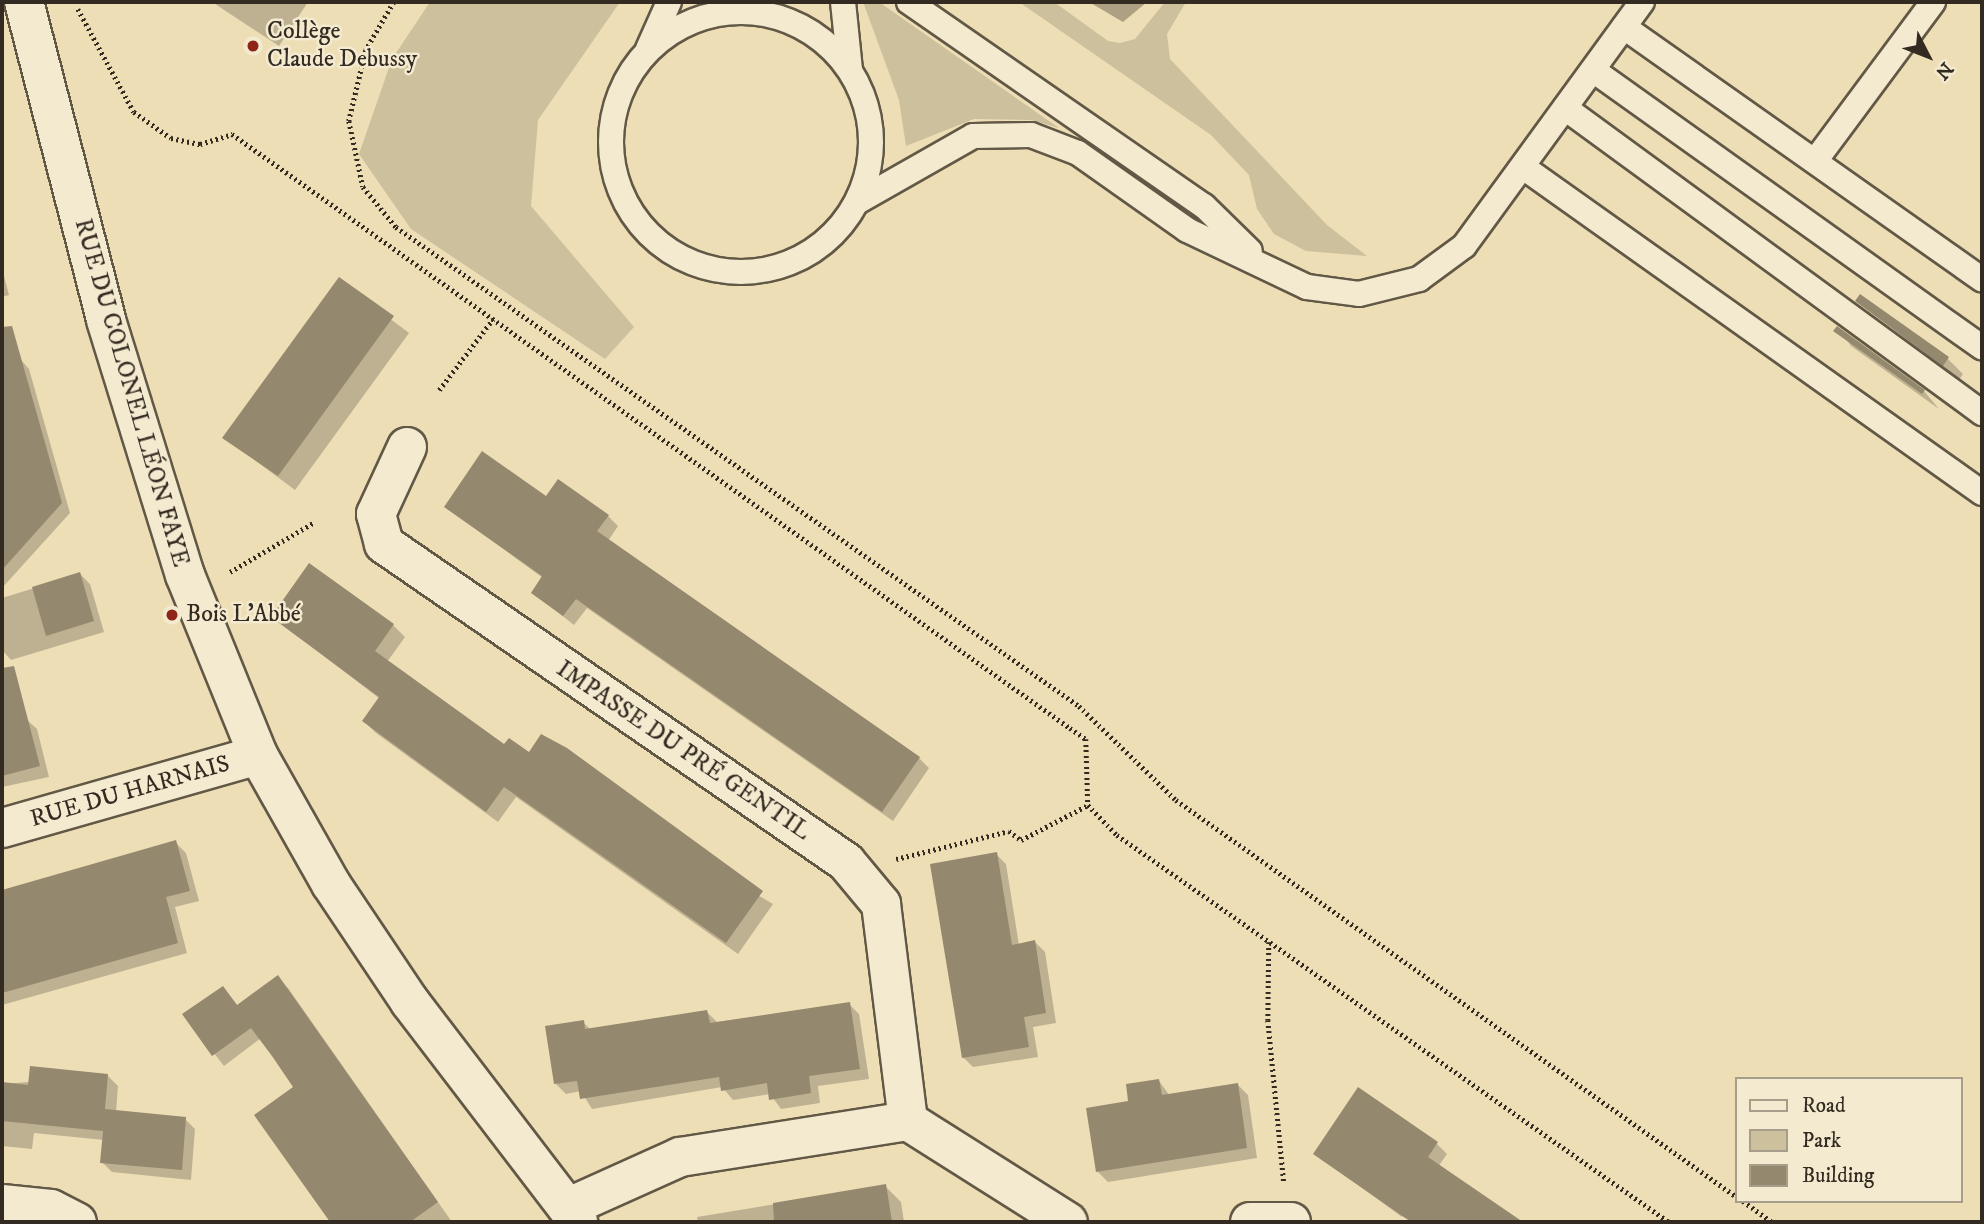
<!DOCTYPE html>
<meta charset="utf-8">
<style>
body{margin:0}
#map{position:relative;width:1984px;height:1224px;overflow:hidden;background:#eddeb6;font-family:"IM FELL DW Pica",serif}
div>[style]{position:absolute}
.green>*{inset:0;background:#cdc09d}
.water>*{inset:0;background:#aea183}
.shadow>*{inset:0;background:#0003}
.building>*{inset:0;background:#94886e}
.path>*{height:4.5px;margin-top:-2.25px;transform-origin:0;background:repeating-linear-gradient(90deg,#332b21 0 2px,transparent 0 5.5px)}
.roads{filter:drop-shadow(2px 0 #625846) drop-shadow(-2px 0 #625846) drop-shadow(0 2px #625846) drop-shadow(0 -2px #625846)}
.lane>*{height:24px;margin:-12px;padding:0 12px;transform-origin:12px;border-radius:12px;background:#f3ead0}
.lane>.ring{margin:-12px;padding:0;box-sizing:content-box;background:none;border:24px solid #f3ead0;border-radius:50%}
.street>*{height:38px;margin:-19px;padding:0 19px;transform-origin:19px;border-radius:19px;background:#f3ead0}
.secondary>*{height:38px;margin:-19px;padding:0 19px;transform-origin:19px;border-radius:19px;background:#f3ead0}
.dots>*{width:19px;height:19px;translate:-50% -50%;box-sizing:border-box;border:4px solid #f3ead0;border-radius:50%}
span{translate:-50% -50%;white-space:nowrap;text-align:center;line-height:1.15;-webkit-text-stroke:5px #f3ead0;paint-order:stroke}
.poi-label{font-size:24px;color:#332b21}
.left{translate:0 -50%;text-align:left}
.street-label{font-size:24px;color:#332b21}
.frame{position:absolute;inset:0;border:4px solid #332b21;pointer-events:none}
.legend{position:absolute;left:1735px;top:1077px;width:228px;height:126px;box-sizing:border-box;background:#f3ead0;border:2px solid #a69e8a;margin:0;padding:9px 12px;list-style:none;font-size:21px;color:#332b21}
.legend li{display:flex;align-items:center;gap:14px;height:35px}
.legend b{width:35px;border:2px solid #a69e8a}
.north{position:absolute;left:1893px;top:21px;width:70px;height:70px;-webkit-text-stroke:5px #f3ead0;paint-order:stroke;rotate:132deg;font-size:19px;font-weight:700;line-height:28px;text-align:center;color:#332b21}
.north::after{content:'';display:block;margin:auto;width:24px;height:32px;background:#332b21;clip-path:polygon(50% 0,100% 100%,50% 72%,0 100%)}
</style>
<div id="map">
<div class="green">
<i style="clip-path:polygon(430px 2px,620px 2px,538px 120px,531px 206px,634px 327px,605px 359px,411px 229px,359px 154px,392px 59px)"></i>
<i style="clip-path:polygon(863px 2px,879px 2px,1059px 128px,1031px 120px,974px 119px,906px 146px,899px 100px)"></i>
<i style="clip-path:polygon(1019px 2px,1054px 2px,1108px 41px,1120px 43px,1135px 39px,1165px 2px,1186px 2px,1167px 34px,1170px 59px,1327px 225px,1367px 256px,1306px 251px,1274px 234px,1257px 209px,1249px 175px,1211px 135px)"></i>
</div>
<div class="water">
<i style="clip-path:polygon(1089px 2px,1147px 2px,1123px 22px)"></i>
</div>
<div class="shadow">
<i style="clip-path:polygon(212px 2px,308px 2px,279px 46px)"></i>
<i style="clip-path:polygon(2px 268px,9px 295px,2px 297px)"></i>
<i style="clip-path:polygon(339px 280px,409px 333px,295px 490px,225px 438px)"></i>
<i style="clip-path:polygon(1857px 301px,1948px 359px,1963px 374px,1959px 380px)"></i>
<i style="clip-path:polygon(1838px 328px,1924px 391px,1939px 409px,1851px 346px)"></i>
<i style="clip-path:polygon(21px 360px,29px 369px,70px 513px,2px 588px,2px 366px)"></i>
<i style="clip-path:polygon(547px 498px,608px 516px,618px 526px,608px 541px,919px 758px,929px 768px,893px 821px,587px 608px,574px 625px,533px 593px,543px 578px,446px 507px)"></i>
<i style="clip-path:polygon(80px 574px,90px 584px,104px 632px,11px 660px,2px 650px,2px 598px)"></i>
<i style="clip-path:polygon(273px 617px,393px 625px,405px 637px,387px 662px,505px 746px,773px 904px,738px 954px,516px 797px,498px 822px,376px 733px,364px 721px,380px 699px)"></i>
<i style="clip-path:polygon(2px 695px,9px 723px,26px 719px,37px 729px,49px 777px,2px 787px)"></i>
<i style="clip-path:polygon(175px 842px,186px 853px,199px 901px,175px 907px,187px 953px,2px 1005px,2px 892px)"></i>
<i style="clip-path:polygon(996px 854px,1006px 864px,1019px 945px,1035px 942px,1045px 952px,1056px 1023px,1033px 1027px,1038px 1057px,973px 1067px,963px 1057px)"></i>
<i style="clip-path:polygon(278px 978px,288px 988px,452px 1222px,333px 1222px,257px 1115px,296px 1088px,261px 1038px,224px 1066px,184px 1015px,223px 988px,238px 1006px)"></i>
<i style="clip-path:polygon(849px 1004px,859px 1014px,869px 1079px,818px 1086px,820px 1103px,781px 1109px,770px 1094px,733px 1100px,722px 1087px,592px 1109px,581px 1091px,566px 1094px,556px 1084px,583px 1022px,591px 1030px,707px 1012px,717px 1022px)"></i>
<i style="clip-path:polygon(108px 1076px,118px 1086px,116px 1112px,185px 1119px,195px 1129px,191px 1180px,112px 1172px,102px 1162px,104px 1140px,34px 1133px,32px 1149px,2px 1146px,2px 1084px)"></i>
<i style="clip-path:polygon(1159px 1081px,1170px 1096px,1238px 1085px,1248px 1095px,1257px 1158px,1108px 1182px,1098px 1172px,1130px 1102px)"></i>
<i style="clip-path:polygon(1437px 1144px,1447px 1154px,1438px 1167px,1514px 1222px,1429px 1222px,1409px 1208px,1402px 1217px,1316px 1154px)"></i>
<i style="clip-path:polygon(885px 1186px,901px 1202px,904px 1222px,698px 1222px,697px 1217px)"></i>
</div>
<div class="building">
<i style="clip-path:polygon(339px 277px,394px 316px,278px 476px,222px 438px)"></i>
<i style="clip-path:polygon(1860px 294px,1949px 357px,1943px 366px,1855px 301px)"></i>
<i style="clip-path:polygon(12px 326px,62px 503px,2px 570px,2px 327px)"></i>
<i style="clip-path:polygon(1837px 326px,1925px 390px,1922px 394px,1833px 331px)"></i>
<i style="clip-path:polygon(482px 451px,546px 496px,558px 479px,609px 515px,597px 531px,920px 757px,882px 812px,576px 599px,563px 616px,531px 593px,542px 576px,444px 507px)"></i>
<i style="clip-path:polygon(309px 563px,394px 624px,375px 651px,504px 744px,509px 738px,529px 752px,541px 734px,567px 748px,763px 891px,726px 943px,504px 787px,486px 812px,362px 721px,379px 697px,271px 617px)"></i>
<i style="clip-path:polygon(80px 572px,94px 621px,46px 636px,32px 587px)"></i>
<i style="clip-path:polygon(14px 666px,40px 766px,2px 776px,2px 668px)"></i>
<i style="clip-path:polygon(176px 840px,190px 891px,166px 897px,178px 943px,2px 993px,2px 890px)"></i>
<i style="clip-path:polygon(997px 852px,1012px 945px,1035px 940px,1046px 1013px,1024px 1017px,1029px 1047px,962px 1058px,930px 864px)"></i>
<i style="clip-path:polygon(278px 975px,438px 1202px,410px 1222px,330px 1222px,254px 1115px,293px 1087px,272px 1056px,251px 1028px,212px 1056px,182px 1014px,223px 986px,237px 1005px)"></i>
<i style="clip-path:polygon(850px 1002px,860px 1069px,809px 1076px,811px 1093px,769px 1100px,767px 1083px,721px 1091px,719px 1077px,580px 1099px,577px 1081px,554px 1084px,545px 1026px,584px 1020px,585px 1029px,707px 1010px,710px 1023px)"></i>
<i style="clip-path:polygon(30px 1066px,108px 1074px,105px 1109px,186px 1117px,182px 1170px,100px 1163px,103px 1131px,2px 1121px,2px 1082px,28px 1085px)"></i>
<i style="clip-path:polygon(1159px 1079px,1162px 1095px,1238px 1083px,1247px 1148px,1096px 1172px,1086px 1108px,1128px 1101px,1126px 1084px)"></i>
<i style="clip-path:polygon(1358px 1087px,1438px 1142px,1428px 1157px,1523px 1222px,1411px 1222px,1313px 1154px)"></i>
<i style="clip-path:polygon(886px 1184px,892px 1222px,774px 1222px,773px 1203px)"></i>
</div>
<div class="path">
<i style="left:394px;top:2px;width:56px;rotate:120.3deg"></i>
<i style="left:366px;top:50px;width:73px;rotate:103.5deg"></i>
<i style="left:349px;top:121px;width:67px;rotate:78deg"></i>
<i style="left:363px;top:187px;width:52px;rotate:50.5deg"></i>
<i style="left:396px;top:227px;width:834px;rotate:35.04deg"></i>
<i style="left:1079px;top:706px;width:135px;rotate:44.1deg"></i>
<i style="left:1176px;top:800px;width:687px;rotate:35.29deg"></i>
<i style="left:78px;top:9px;width:117px;rotate:61.5deg"></i>
<i style="left:134px;top:112px;width:45px;rotate:35.1deg"></i>
<i style="left:171px;top:138px;width:30px;rotate:12deg"></i>
<i style="left:200px;top:144px;width:34px;rotate:-17deg"></i>
<i style="left:232px;top:134px;width:1027px;rotate:35.33deg"></i>
<i style="left:1070px;top:728px;width:19px;rotate:35deg"></i>
<i style="left:1086px;top:739px;width:66px;rotate:88.3deg"></i>
<i style="left:1088px;top:805px;width:42px;rotate:46deg"></i>
<i style="left:1117px;top:835px;width:674px;rotate:35.03deg"></i>
<i style="left:439px;top:390px;width:89px;rotate:-52.7deg"></i>
<i style="left:230px;top:572px;width:96px;rotate:-30.6deg"></i>
<i style="left:896px;top:859px;width:116px;rotate:-13.9deg"></i>
<i style="left:1009px;top:831px;width:15px;rotate:37deg"></i>
<i style="left:1021px;top:840px;width:76px;rotate:-27.6deg"></i>
<i style="left:1269px;top:942px;width:78px;rotate:90.7deg"></i>
<i style="left:1268px;top:1020px;width:163px;rotate:84.4deg"></i>
<i style="left:1743px;top:1201px;width:36px;rotate:36deg"></i>
</div>
<div class="roads">
<div class="lane">
<i style="left:843px;top:2px;width:68px;rotate:84.1deg"></i>
<i style="left:909px;top:2px;width:359px;rotate:34.7deg"></i>
<i style="left:1204px;top:206px;width:64px;rotate:44.4deg"></i>
<i class="ring" style="left:611px;top:12px;width:236px;height:236px"></i>
<i style="left:1624px;top:27px;width:438px;rotate:35.2deg"></i>
<i style="left:648px;top:49px;width:51px;rotate:-65.9deg"></i>
<i style="left:1593px;top:70px;width:478px;rotate:35.5deg"></i>
<i style="left:1565px;top:108px;width:517px;rotate:36.18deg"></i>
<i style="left:1815px;top:161px;width:198px;rotate:-53.4deg"></i>
<i style="left:1523px;top:167px;width:563px;rotate:35.38deg"></i>
<i style="left:857px;top:202px;width:133px;rotate:-29.6deg"></i>
<i style="left:973px;top:136px;width:58px;rotate:-1deg"></i>
<i style="left:1031px;top:135px;width:50px;rotate:21deg"></i>
<i style="left:1078px;top:153px;width:133px;rotate:35.2deg"></i>
<i style="left:1187px;top:230px;width:133px;rotate:25.4deg"></i>
<i style="left:1307px;top:287px;width:52px;rotate:7.7deg"></i>
<i style="left:1359px;top:294px;width:62px;rotate:-14deg"></i>
<i style="left:1419px;top:279px;width:56px;rotate:-36.3deg"></i>
<i style="left:1464px;top:246px;width:302px;rotate:-53.9deg"></i>
</div>
<div class="street">
<i style="left:407px;top:447px;width:74px;rotate:114.8deg"></i>
<i style="left:376px;top:514px;width:31px;rotate:75deg"></i>
<i style="left:384px;top:544px;width:561px;rotate:34.54deg"></i>
<i style="left:846px;top:862px;width:55px;rotate:50.2deg"></i>
<i style="left:881px;top:904px;width:219px;rotate:82.9deg"></i>
<i style="left:2px;top:828px;width:266px;rotate:-15.9deg"></i>
<i style="left:908px;top:1121px;width:189px;rotate:32.3deg"></i>
<i style="left:2px;top:1204px;width:49px;rotate:5.8deg"></i>
<i style="left:51px;top:1209px;width:29px;rotate:27deg"></i>
<i style="left:569px;top:1207px;width:122px;rotate:-24.2deg"></i>
<i style="left:680px;top:1157px;width:231px;rotate:-9deg"></i>
<i style="left:1250px;top:1222px;width:41px"></i>
</div>
<div class="secondary">
<i style="left:24px;top:2px;width:328px;rotate:75.5deg"></i>
<i style="left:106px;top:320px;width:267px;rotate:72.8deg"></i>
<i style="left:185px;top:575px;width:194px;rotate:67.9deg"></i>
<i style="left:258px;top:755px;width:148px;rotate:60.5deg"></i>
<i style="left:331px;top:884px;width:142px;rotate:56.2deg"></i>
<i style="left:410px;top:1002px;width:277px;rotate:52.6deg"></i>
</div>
</div>
<div class="dots">
<i style="left:253px;top:46px;background:#8f2418"></i>
<i style="left:172px;top:615px;background:#8f2418"></i>
</div>
<div class="poi-label">
<span class="left" style="left:267px;top:46px">Collège<br>Claude Debussy</span>
<span class="left" style="left:186px;top:615px">Bois L’Abbé</span>
</div>
<div class="street-label">
<span style="left:131px;top:393px;rotate:74deg">RUE DU COLONEL LÉON FAYE</span>
<span style="left:683px;top:751px;rotate:34deg">IMPASSE DU PRÉ GENTIL</span>
<span style="left:130px;top:792px;rotate:-16deg">RUE DU HARNAIS</span>
</div>
<div class="frame"></div>
<ul class="legend">
<li><b style="height:9px;background:#f3ead0"></b>Road</li>
<li><b style="height:19px;background:#cdc09d"></b>Park</li>
<li><b style="height:19px;background:#94886e"></b>Building</li>
</ul>
<div class="north">N</div>
</div>
